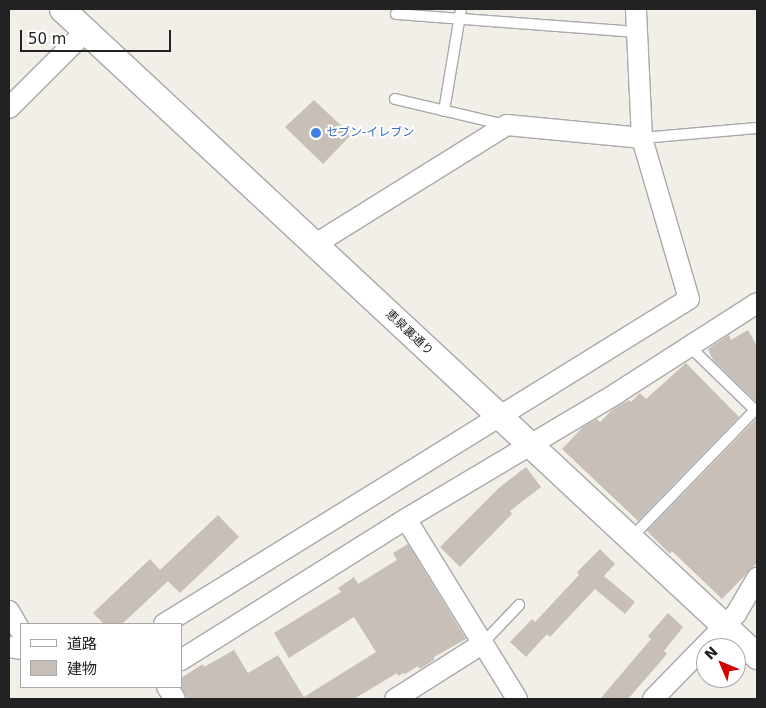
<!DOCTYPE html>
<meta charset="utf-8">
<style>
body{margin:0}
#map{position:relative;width:766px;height:708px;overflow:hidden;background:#f2efe9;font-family:"DejaVu Sans","Noto Sans JP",sans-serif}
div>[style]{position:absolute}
.building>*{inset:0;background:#c7bfb8}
.roads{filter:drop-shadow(1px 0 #a9a9a9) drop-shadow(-1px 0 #a9a9a9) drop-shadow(0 1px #a9a9a9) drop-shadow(0 -1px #a9a9a9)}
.service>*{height:10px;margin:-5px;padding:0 5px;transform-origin:5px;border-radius:5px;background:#fff}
.minor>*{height:20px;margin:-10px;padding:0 10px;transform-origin:10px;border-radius:10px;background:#fff}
.tertiary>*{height:25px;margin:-12.5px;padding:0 12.5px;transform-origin:12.5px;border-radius:12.5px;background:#fff}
.dots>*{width:14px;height:14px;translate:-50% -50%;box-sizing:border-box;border:2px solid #fff;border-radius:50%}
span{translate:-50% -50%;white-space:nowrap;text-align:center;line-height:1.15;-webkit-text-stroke:4px #fff;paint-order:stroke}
.shop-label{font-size:12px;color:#366cbe}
.left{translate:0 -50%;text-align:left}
.street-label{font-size:12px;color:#222}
.frame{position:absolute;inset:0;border:10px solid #222;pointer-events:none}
.legend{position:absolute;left:20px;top:623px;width:162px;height:65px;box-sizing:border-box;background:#fff;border:1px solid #a7a7a7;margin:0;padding:6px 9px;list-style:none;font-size:15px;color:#222}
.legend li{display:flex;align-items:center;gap:10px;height:25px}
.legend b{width:25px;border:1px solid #a7a7a7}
.north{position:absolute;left:696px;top:638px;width:50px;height:50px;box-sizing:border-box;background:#fff;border:1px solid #a7a7a7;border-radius:50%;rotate:315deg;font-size:14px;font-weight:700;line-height:20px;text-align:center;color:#222}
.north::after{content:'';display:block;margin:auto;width:18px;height:22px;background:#d40000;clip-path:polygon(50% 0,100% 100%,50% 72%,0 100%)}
.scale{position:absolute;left:20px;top:30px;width:151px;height:22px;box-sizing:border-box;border:2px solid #222;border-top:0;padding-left:6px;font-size:15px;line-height:18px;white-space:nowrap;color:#222;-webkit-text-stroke:4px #fff;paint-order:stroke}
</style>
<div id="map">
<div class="building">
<i style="clip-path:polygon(314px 100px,351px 135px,323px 164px,285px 127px)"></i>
<i style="clip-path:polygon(748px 330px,757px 346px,757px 403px,713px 360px,708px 349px,729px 335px,731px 340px)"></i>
<i style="clip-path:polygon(686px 363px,739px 417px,638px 521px,562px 449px,583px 427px,597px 419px,600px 422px,612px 410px,629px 400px,631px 402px,640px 393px,646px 399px)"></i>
<i style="clip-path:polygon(757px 418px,757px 563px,722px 599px,672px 551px,670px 554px,647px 531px)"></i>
<i style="clip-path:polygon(526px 467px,541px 487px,510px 511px,512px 514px,460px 567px,440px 547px,500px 487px)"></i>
<i style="clip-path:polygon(218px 515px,239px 537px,180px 593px,168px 581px,122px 624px,104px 624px,93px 613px,150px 559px,160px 570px)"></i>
<i style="clip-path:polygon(408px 544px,466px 639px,434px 657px,434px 660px,420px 669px,418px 666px,405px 674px,403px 673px,398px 676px,397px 673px,354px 699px,188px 699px,181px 687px,181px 678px,203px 664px,204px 667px,234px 650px,248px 673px,278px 655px,304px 697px,376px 652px,354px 617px,289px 658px,274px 633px,341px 592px,338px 588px,354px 577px,358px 584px,397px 560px,393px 553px)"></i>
<i style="clip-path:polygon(600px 549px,615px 564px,604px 576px,635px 602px,625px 614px,595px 589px,550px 637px,547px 634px,526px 657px,510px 642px,532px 619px,535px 622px,579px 575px,577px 572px)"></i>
<i style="clip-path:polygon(668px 613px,683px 627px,664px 651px,667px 654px,628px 699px,600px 699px,651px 639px,648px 636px)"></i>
</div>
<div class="roads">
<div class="service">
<i style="left:396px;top:14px;width:243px;rotate:4.3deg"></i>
<i style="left:395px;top:99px;width:114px;rotate:13.2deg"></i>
<i style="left:444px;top:111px;width:103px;rotate:-80.5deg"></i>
<i style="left:642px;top:138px;width:115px;rotate:-5deg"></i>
<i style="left:630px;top:539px;width:180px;rotate:-45.9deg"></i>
<i style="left:755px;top:410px;width:91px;rotate:-135.9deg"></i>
<i style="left:482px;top:644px;width:54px;rotate:-46.5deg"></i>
</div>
<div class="minor">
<i style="left:9px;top:108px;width:109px;rotate:-45deg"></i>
<i style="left:314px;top:245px;width:227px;rotate:-31.9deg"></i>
<i style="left:507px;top:125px;width:136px;rotate:5.5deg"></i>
<i style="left:406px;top:519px;width:211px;rotate:58.3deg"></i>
<i style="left:9px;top:611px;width:24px;rotate:60deg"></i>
<i style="left:164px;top:624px;width:617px;rotate:-31.76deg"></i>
<i style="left:689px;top:299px;width:168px;rotate:-106.3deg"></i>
<i style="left:642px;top:138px;width:129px;rotate:-92.7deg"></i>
<i style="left:9px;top:647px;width:12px;rotate:9deg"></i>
<i style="left:181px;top:660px;width:266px;rotate:-32.1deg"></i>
<i style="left:406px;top:519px;width:246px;rotate:-30.8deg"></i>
<i style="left:617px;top:393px;width:166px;rotate:-32.7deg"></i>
<i style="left:167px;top:687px;width:14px;rotate:56deg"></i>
<i style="left:395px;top:699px;width:103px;rotate:-32.3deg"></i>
<i style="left:653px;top:699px;width:119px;rotate:-45.7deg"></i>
<i style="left:736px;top:614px;width:42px;rotate:-59.7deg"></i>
</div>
<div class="tertiary">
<i style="left:62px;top:9px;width:950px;rotate:42.95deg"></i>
</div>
</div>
<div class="dots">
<i style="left:316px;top:133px;background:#3f7fe0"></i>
</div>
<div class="shop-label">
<span class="left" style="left:326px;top:133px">セブン-イレブン</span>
</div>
<div class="street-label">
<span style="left:409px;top:333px;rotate:43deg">恵泉裏通り</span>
</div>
<div class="frame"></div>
<ul class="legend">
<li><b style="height:6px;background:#fff"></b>道路</li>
<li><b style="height:14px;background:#c7bfb8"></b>建物</li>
</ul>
<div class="north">N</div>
<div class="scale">50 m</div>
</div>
